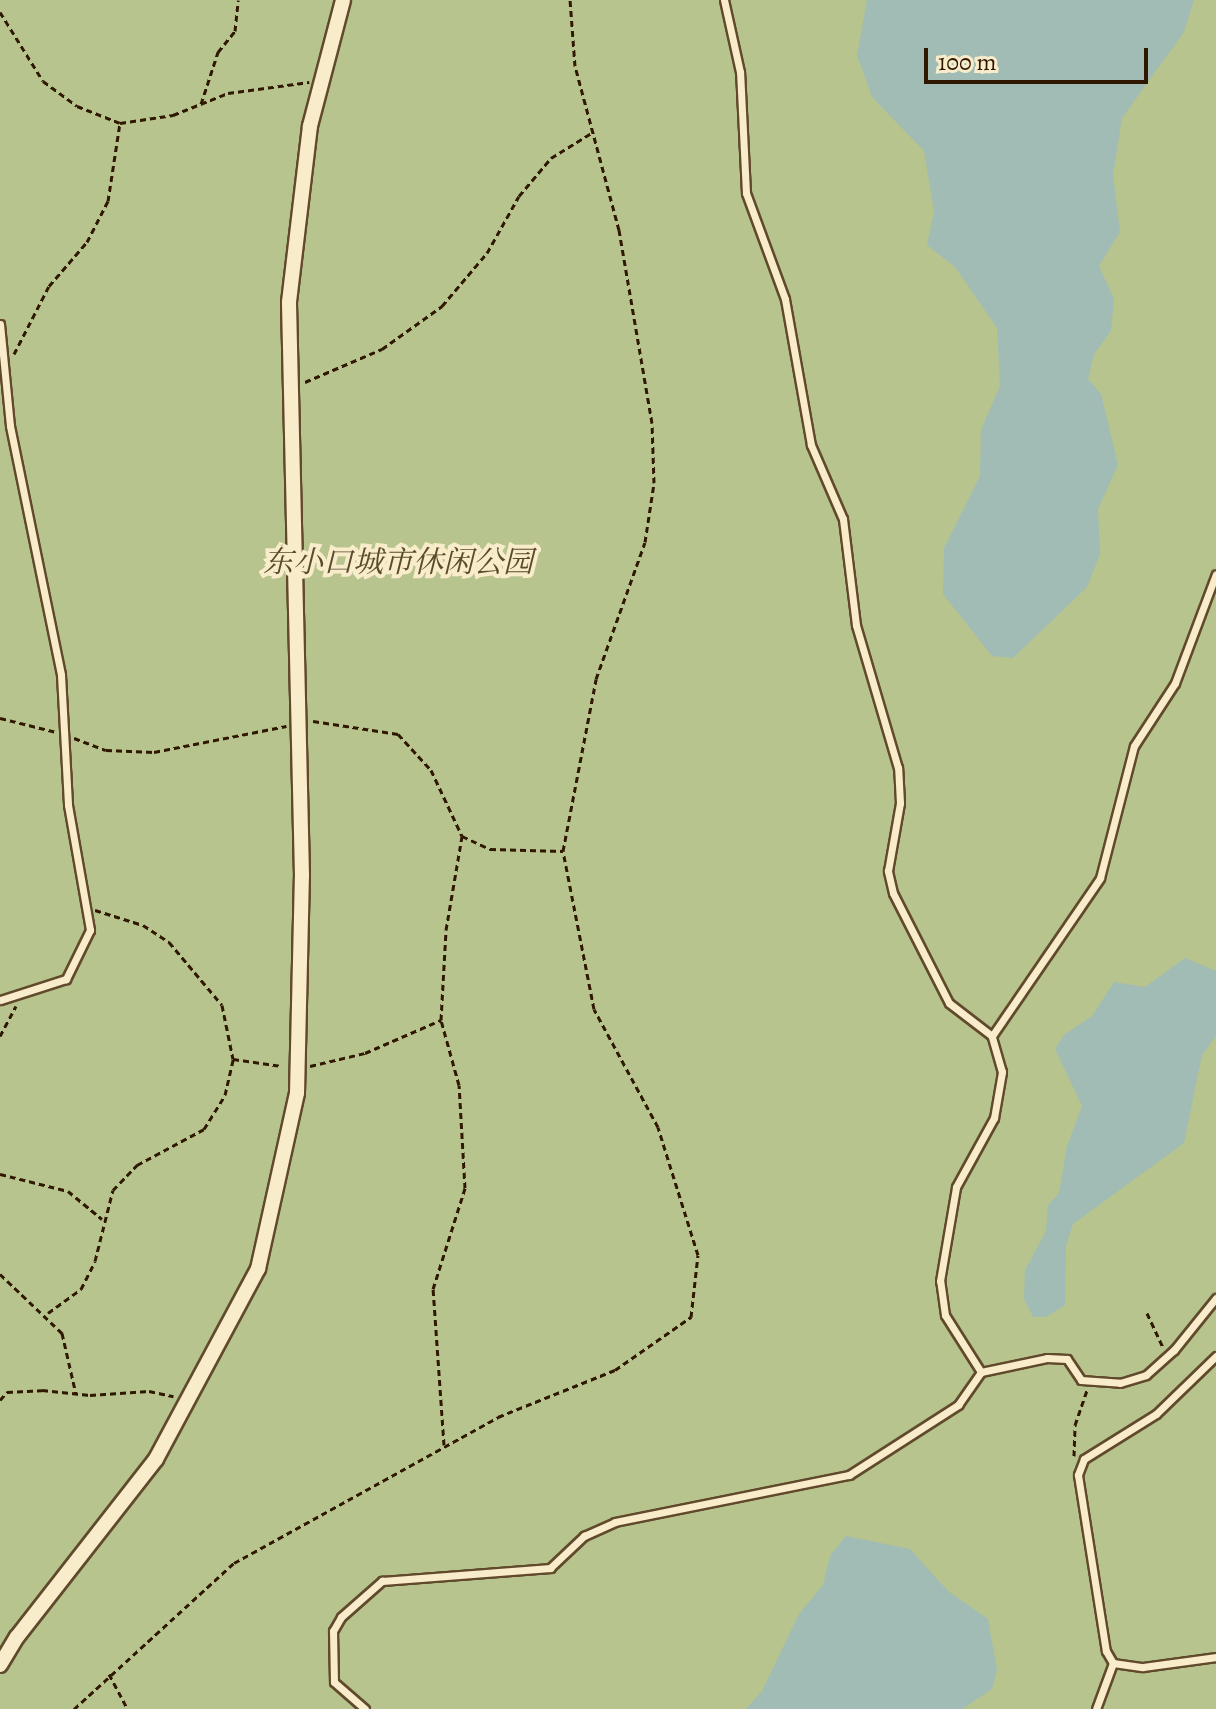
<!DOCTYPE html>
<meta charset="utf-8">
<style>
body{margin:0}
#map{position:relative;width:1216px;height:1709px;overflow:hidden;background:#f5e2af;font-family:Alegreya,"Noto Serif SC",serif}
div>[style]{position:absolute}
.green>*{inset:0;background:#b7c48e}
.water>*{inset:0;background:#a0bcb4}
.path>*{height:3px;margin-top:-1.5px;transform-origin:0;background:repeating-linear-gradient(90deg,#301800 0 6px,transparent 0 10px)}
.roads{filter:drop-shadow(2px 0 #614a2c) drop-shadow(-2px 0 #614a2c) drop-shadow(0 2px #614a2c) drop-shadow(0 -2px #614a2c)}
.service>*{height:7px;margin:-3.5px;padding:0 3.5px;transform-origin:3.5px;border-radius:3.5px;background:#f8eccb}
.minor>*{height:14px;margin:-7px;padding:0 7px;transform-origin:7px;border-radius:7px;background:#f8eccb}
span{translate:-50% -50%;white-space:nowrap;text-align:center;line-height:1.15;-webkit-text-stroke:8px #f8eccb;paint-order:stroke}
.park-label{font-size:30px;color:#584c2b;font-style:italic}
.scale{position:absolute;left:924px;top:48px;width:224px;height:36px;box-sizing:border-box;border:4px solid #301800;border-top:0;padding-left:10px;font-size:24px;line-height:28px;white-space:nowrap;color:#301800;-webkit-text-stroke:6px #f8eccb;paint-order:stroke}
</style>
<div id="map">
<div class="green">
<i style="clip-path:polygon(0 0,1216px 0,1216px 1709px,0 1709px)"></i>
</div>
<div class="water">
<i style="clip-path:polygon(867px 0,1194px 0,1184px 32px,1122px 118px,1113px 175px,1120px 232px,1099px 266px,1114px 299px,1111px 331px,1094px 354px,1088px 379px,1101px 394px,1118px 465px,1098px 509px,1100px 554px,1087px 587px,1013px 658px,992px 656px,943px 594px,944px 548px,980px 476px,981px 430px,1000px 386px,997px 328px,955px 267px,927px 245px,934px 212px,924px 151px,872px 97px,857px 55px)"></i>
<i style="clip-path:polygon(1185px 958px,1216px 971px,1216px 1036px,1202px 1055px,1184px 1143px,1073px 1224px,1066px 1246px,1065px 1305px,1046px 1317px,1033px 1317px,1024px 1299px,1025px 1270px,1046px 1231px,1048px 1205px,1059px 1193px,1067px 1146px,1082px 1106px,1055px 1049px,1064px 1035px,1092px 1016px,1114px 982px,1145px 987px)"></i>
<i style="clip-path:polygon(846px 1536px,910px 1549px,948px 1591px,988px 1619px,997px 1670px,992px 1689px,962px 1709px,746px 1709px,762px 1691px,799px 1614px,823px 1585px,830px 1556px)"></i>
</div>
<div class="path">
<i style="left:0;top:12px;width:81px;rotate:58.1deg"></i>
<i style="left:43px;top:81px;width:42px;rotate:36.3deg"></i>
<i style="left:77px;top:106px;width:46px;rotate:21.6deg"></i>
<i style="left:120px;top:123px;width:54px;rotate:-8.6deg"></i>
<i style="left:173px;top:115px;width:59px;rotate:-21.8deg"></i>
<i style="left:228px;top:93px;width:82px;rotate:-7.7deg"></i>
<i style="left:201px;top:104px;width:55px;rotate:-71.9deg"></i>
<i style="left:218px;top:52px;width:27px;rotate:-51deg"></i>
<i style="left:235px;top:31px;width:31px;rotate:-84deg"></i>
<i style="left:14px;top:354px;width:76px;rotate:-62.8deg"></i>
<i style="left:49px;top:286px;width:58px;rotate:-49.2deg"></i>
<i style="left:87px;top:242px;width:46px;rotate:-62.9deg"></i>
<i style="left:108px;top:201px;width:79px;rotate:-81.3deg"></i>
<i style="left:305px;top:382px;width:84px;rotate:-23.2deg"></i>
<i style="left:382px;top:349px;width:74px;rotate:-35.6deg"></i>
<i style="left:442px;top:306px;width:70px;rotate:-49.7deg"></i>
<i style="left:487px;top:253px;width:65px;rotate:-60.7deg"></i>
<i style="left:519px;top:196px;width:50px;rotate:-49.9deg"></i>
<i style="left:551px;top:158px;width:49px;rotate:-31.8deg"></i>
<i style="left:0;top:718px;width:58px;rotate:14deg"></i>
<i style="left:313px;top:721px;width:86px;rotate:8.7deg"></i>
<i style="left:398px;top:734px;width:49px;rotate:47.5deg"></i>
<i style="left:431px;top:770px;width:73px;rotate:64.8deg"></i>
<i style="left:462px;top:836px;width:31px;rotate:25deg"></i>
<i style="left:490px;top:849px;width:73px;rotate:1.6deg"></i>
<i style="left:74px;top:738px;width:34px;rotate:21deg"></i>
<i style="left:106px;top:750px;width:48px;rotate:2.4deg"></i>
<i style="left:154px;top:752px;width:135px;rotate:-11.1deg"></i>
<i style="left:95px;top:910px;width:50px;rotate:17.4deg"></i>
<i style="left:143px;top:925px;width:31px;rotate:33deg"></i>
<i style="left:169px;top:942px;width:82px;rotate:49.9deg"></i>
<i style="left:222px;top:1005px;width:55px;rotate:78.5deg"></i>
<i style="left:233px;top:1059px;width:49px;rotate:8.1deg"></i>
<i style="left:0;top:1036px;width:34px;rotate:-62deg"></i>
<i style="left:310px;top:1066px;width:57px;rotate:-13.3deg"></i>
<i style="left:365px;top:1053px;width:83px;rotate:-23.5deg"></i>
<i style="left:0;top:1174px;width:70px;rotate:14deg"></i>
<i style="left:68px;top:1191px;width:44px;rotate:39.5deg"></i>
<i style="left:0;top:1274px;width:86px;rotate:43.6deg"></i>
<i style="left:62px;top:1333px;width:63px;rotate:77.1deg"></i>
<i style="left:48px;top:1313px;width:41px;rotate:-36deg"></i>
<i style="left:81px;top:1289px;width:31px;rotate:-63deg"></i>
<i style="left:95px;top:1261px;width:73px;rotate:-75.8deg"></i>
<i style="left:113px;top:1190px;width:35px;rotate:-46deg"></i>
<i style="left:137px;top:1165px;width:76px;rotate:-28.2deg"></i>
<i style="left:204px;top:1129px;width:40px;rotate:-58deg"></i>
<i style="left:225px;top:1095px;width:37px;rotate:-77deg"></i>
<i style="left:1147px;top:1313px;width:38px;rotate:65deg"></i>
<i style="left:0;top:1400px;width:11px;rotate:-49deg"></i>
<i style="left:7px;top:1392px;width:35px;rotate:-3deg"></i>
<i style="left:42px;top:1390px;width:48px;rotate:5.9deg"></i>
<i style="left:90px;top:1395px;width:59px;rotate:-3.9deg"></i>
<i style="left:149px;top:1391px;width:25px;rotate:12deg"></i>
<i style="left:444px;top:1445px;width:156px;rotate:-94deg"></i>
<i style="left:433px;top:1289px;width:106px;rotate:-72.4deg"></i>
<i style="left:465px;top:1188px;width:103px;rotate:-93.3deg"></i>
<i style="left:459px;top:1085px;width:67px;rotate:-105.5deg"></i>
<i style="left:441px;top:1020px;width:90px;rotate:-86.8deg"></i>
<i style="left:446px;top:930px;width:95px;rotate:-80.3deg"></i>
<i style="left:1074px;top:1456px;width:31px;rotate:-88deg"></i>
<i style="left:1075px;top:1425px;width:37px;rotate:-71deg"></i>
<i style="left:109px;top:1674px;width:40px;rotate:62deg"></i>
<i style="left:74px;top:1709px;width:217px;rotate:-42.4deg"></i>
<i style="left:234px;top:1563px;width:302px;rotate:-28.9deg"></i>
<i style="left:498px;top:1417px;width:126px;rotate:-21.9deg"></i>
<i style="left:615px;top:1370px;width:93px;rotate:-34.9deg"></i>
<i style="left:691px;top:1317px;width:62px;rotate:-83.6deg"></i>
<i style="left:698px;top:1255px;width:134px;rotate:-107.4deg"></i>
<i style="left:658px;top:1127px;width:134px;rotate:-118.5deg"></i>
<i style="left:594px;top:1009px;width:161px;rotate:-101.1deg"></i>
<i style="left:563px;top:851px;width:175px;rotate:-79.1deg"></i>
<i style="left:596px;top:679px;width:145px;rotate:-70.3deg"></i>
<i style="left:645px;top:542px;width:60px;rotate:-81.3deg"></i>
<i style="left:654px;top:483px;width:60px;rotate:-91.9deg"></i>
<i style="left:652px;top:423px;width:196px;rotate:-99.7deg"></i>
<i style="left:619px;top:230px;width:170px;rotate:-105deg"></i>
<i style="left:575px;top:66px;width:66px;rotate:-94.3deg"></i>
</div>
<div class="roads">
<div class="service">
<i style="left:0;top:324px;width:102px;rotate:84.4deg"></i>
<i style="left:10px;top:426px;width:254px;rotate:78.4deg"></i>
<i style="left:61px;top:675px;width:130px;rotate:86.9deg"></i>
<i style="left:68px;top:805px;width:127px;rotate:80deg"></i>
<i style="left:90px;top:930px;width:55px;rotate:116.1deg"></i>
<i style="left:66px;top:979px;width:69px;rotate:162.3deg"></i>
<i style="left:992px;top:1036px;width:191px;rotate:-55.6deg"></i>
<i style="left:1100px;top:878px;width:136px;rotate:-75.6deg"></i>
<i style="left:1134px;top:746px;width:75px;rotate:-56.9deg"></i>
<i style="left:1175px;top:683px;width:116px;rotate:-69.4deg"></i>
<i style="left:1216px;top:1356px;width:83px;rotate:136deg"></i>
<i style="left:1156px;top:1414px;width:85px;rotate:148deg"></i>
<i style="left:1084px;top:1459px;width:17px;rotate:111deg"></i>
<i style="left:1078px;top:1475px;width:178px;rotate:81deg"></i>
<i style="left:1106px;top:1651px;width:14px;rotate:60deg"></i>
<i style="left:1113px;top:1663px;width:30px;rotate:8deg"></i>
<i style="left:1143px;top:1667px;width:74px;rotate:-7.8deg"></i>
<i style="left:981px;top:1372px;width:67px;rotate:-12deg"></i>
<i style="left:1047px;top:1358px;width:20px;rotate:3deg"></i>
<i style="left:1067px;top:1359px;width:25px;rotate:56deg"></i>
<i style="left:1081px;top:1380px;width:39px;rotate:4deg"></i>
<i style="left:1120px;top:1383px;width:27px;rotate:-17deg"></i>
<i style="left:1146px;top:1375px;width:38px;rotate:-42deg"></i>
<i style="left:1174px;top:1350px;width:67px;rotate:-51.1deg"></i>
<i style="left:365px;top:1709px;width:41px;rotate:-138.9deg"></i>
<i style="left:334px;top:1682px;width:51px;rotate:-91.1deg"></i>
<i style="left:333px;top:1631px;width:16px;rotate:-60deg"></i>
<i style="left:341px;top:1617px;width:55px;rotate:-41.3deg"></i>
<i style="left:382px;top:1581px;width:169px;rotate:-4.4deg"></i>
<i style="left:550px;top:1568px;width:47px;rotate:-43.3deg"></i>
<i style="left:584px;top:1536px;width:34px;rotate:-24deg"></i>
<i style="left:615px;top:1522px;width:239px;rotate:-11.4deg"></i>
<i style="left:849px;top:1475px;width:130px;rotate:-32.7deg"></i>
<i style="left:958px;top:1405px;width:40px;rotate:-55.1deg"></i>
<i style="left:981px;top:1372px;width:67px;rotate:-122.3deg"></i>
<i style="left:945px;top:1315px;width:34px;rotate:-98deg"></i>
<i style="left:940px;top:1281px;width:95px;rotate:-80.3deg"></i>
<i style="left:956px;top:1187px;width:79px;rotate:-61.2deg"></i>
<i style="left:994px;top:1118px;width:47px;rotate:-80.1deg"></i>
<i style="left:1002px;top:1072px;width:37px;rotate:-106deg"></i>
<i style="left:992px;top:1036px;width:54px;rotate:-142.5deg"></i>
<i style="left:949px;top:1003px;width:123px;rotate:-117deg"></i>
<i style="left:893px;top:893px;width:23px;rotate:-103deg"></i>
<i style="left:888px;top:871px;width:69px;rotate:-80deg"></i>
<i style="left:900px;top:803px;width:35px;rotate:-93deg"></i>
<i style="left:898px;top:768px;width:149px;rotate:-106.4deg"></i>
<i style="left:856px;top:625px;width:107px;rotate:-97deg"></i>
<i style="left:843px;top:519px;width:81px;rotate:-113.4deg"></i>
<i style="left:811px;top:445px;width:148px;rotate:-100.1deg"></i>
<i style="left:785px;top:299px;width:113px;rotate:-110.2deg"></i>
<i style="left:746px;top:193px;width:121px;rotate:-92.8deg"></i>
<i style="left:740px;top:72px;width:74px;rotate:-102.5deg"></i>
<i style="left:1096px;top:1709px;width:49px;rotate:-69.7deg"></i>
</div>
<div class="minor">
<i style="left:0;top:1665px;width:33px;rotate:-59deg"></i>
<i style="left:17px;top:1637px;width:226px;rotate:-52deg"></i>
<i style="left:156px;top:1459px;width:216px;rotate:-61.8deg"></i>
<i style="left:258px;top:1269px;width:180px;rotate:-77.5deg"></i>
<i style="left:297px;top:1093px;width:217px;rotate:-88.7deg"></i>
<i style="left:302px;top:876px;width:574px;rotate:-91.3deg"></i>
<i style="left:289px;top:302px;width:177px;rotate:-83.2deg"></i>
<i style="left:310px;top:126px;width:130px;rotate:-75.3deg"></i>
</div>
</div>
<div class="park-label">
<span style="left:398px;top:562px">东小口城市休闲公园</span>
</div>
<div class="scale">100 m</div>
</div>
